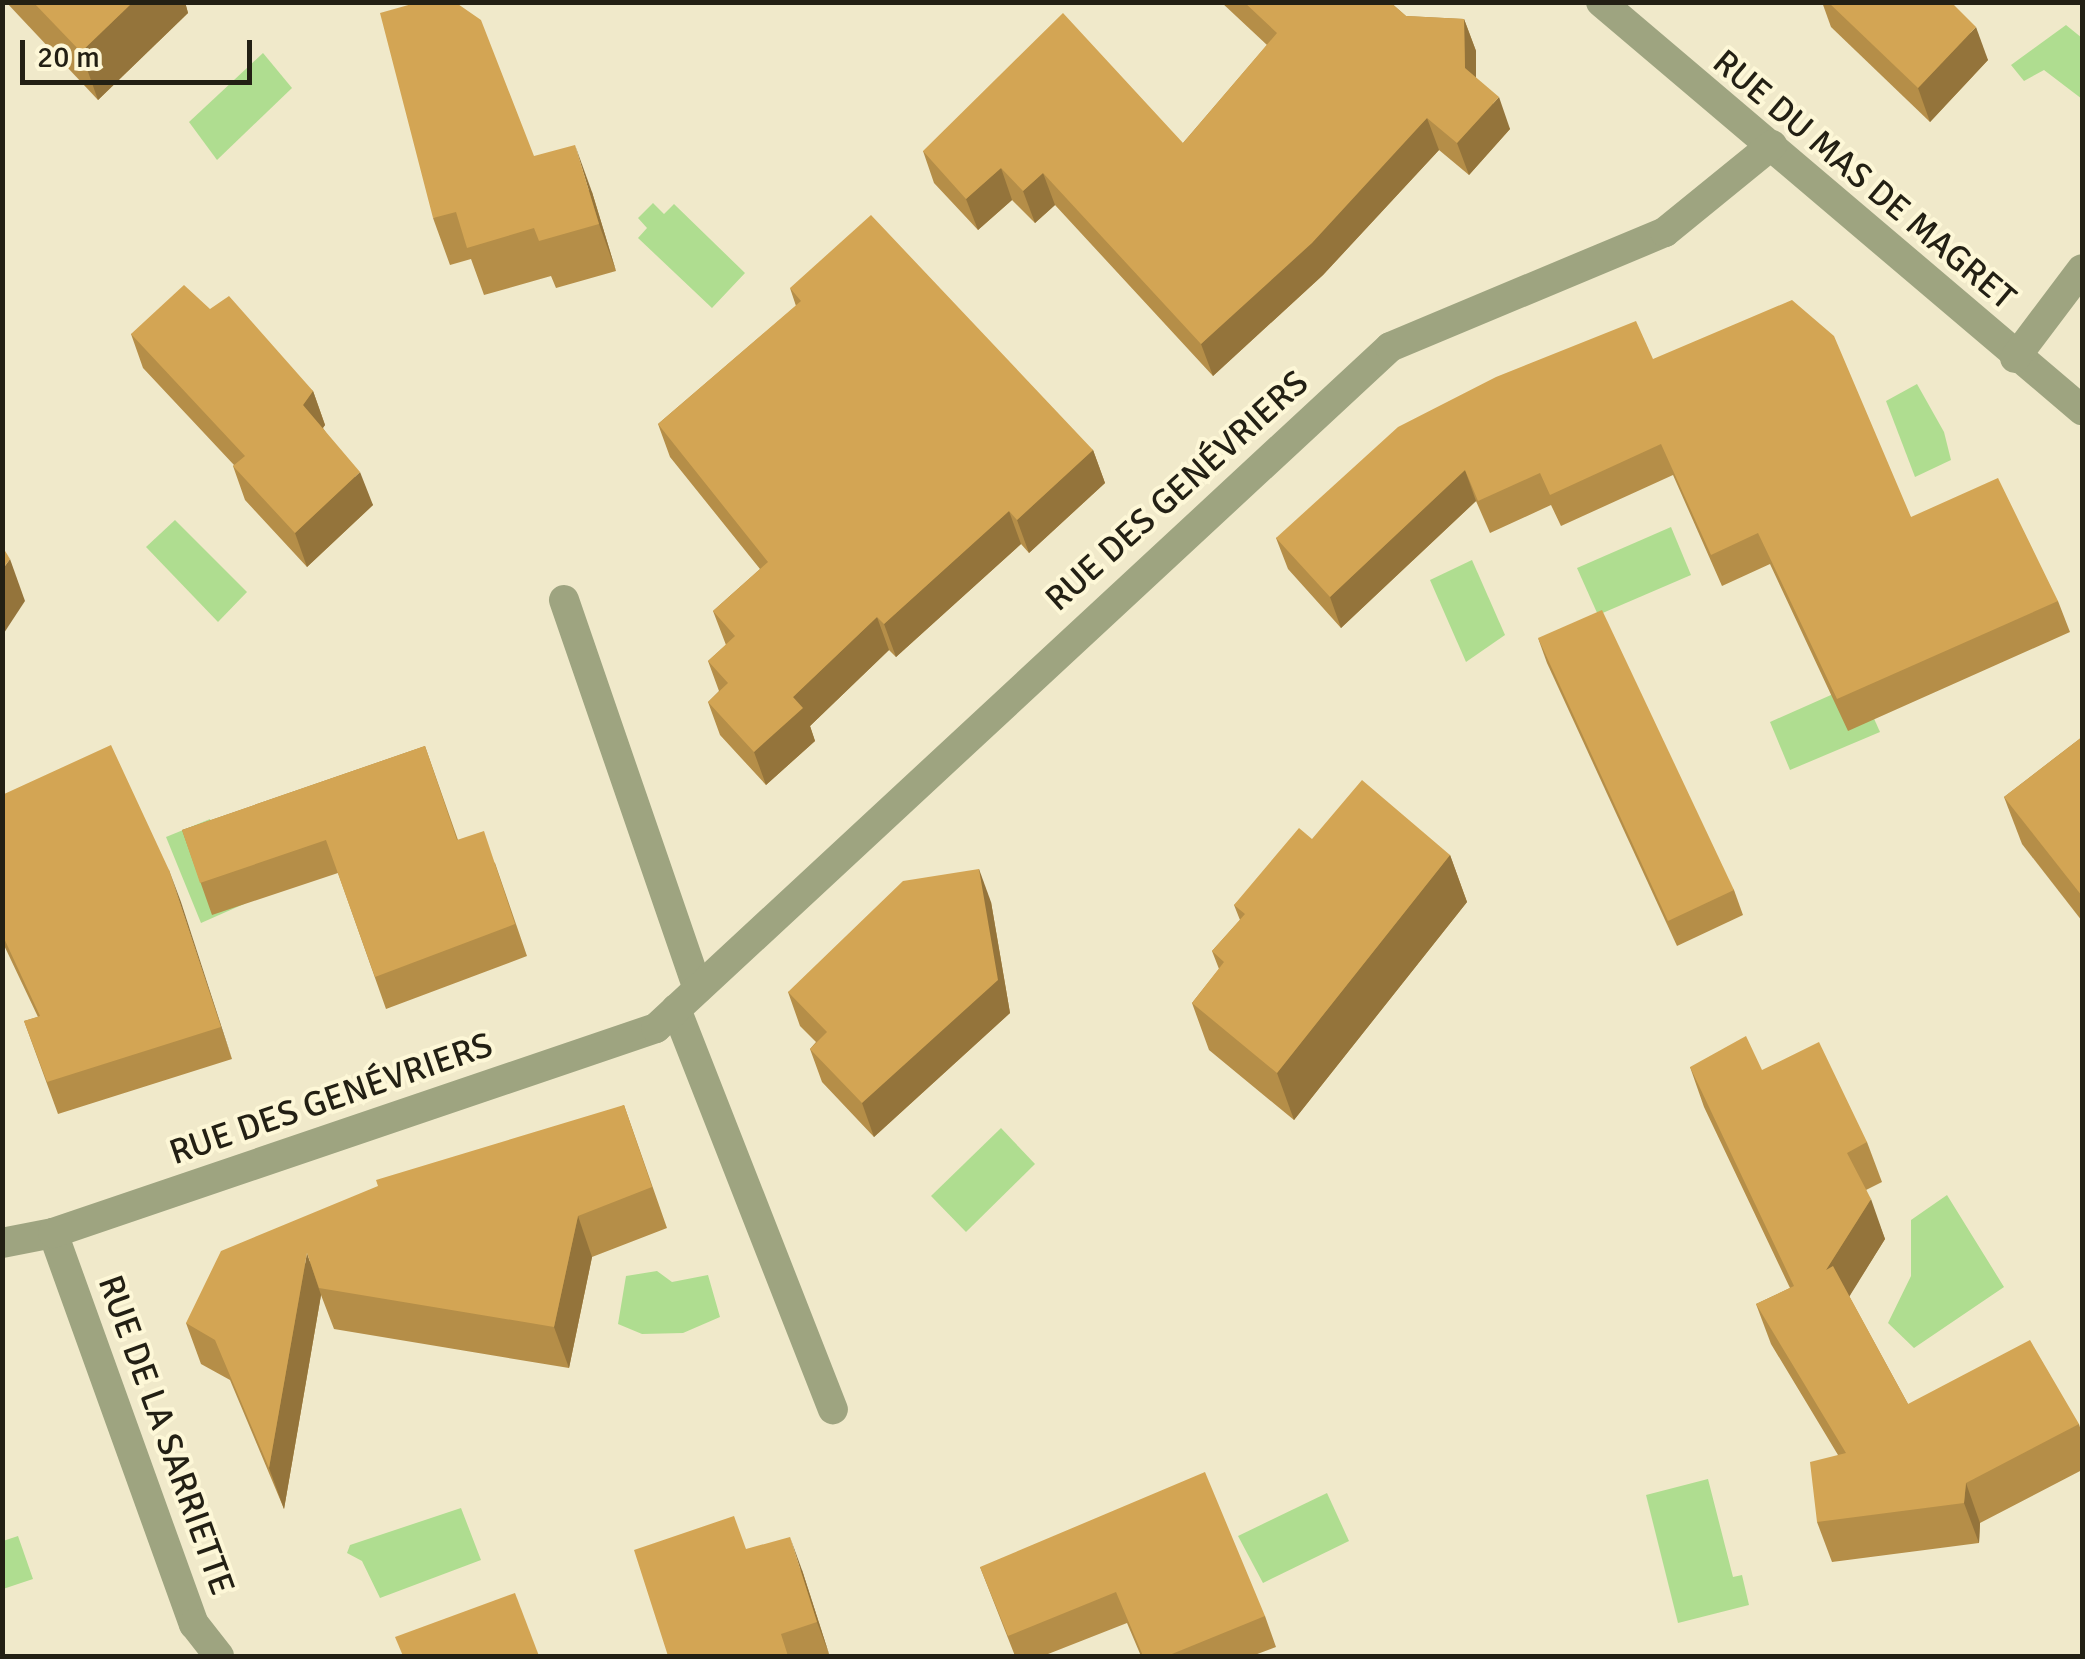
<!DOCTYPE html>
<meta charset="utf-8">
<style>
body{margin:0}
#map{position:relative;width:2085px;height:1659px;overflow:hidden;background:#f0e9ca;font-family:Signika,sans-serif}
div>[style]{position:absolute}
.water>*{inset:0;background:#afdd90}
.minor>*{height:30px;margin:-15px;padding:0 15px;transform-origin:15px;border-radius:15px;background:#9ea480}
.wall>*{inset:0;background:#b58e48}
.shaded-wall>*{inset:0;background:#94743b}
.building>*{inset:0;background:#d3a554}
span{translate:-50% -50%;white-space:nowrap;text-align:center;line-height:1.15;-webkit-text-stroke:8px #fdf7d7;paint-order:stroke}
.street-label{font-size:35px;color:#232014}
.frame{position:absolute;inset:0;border:5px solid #232014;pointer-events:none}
.scale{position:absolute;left:20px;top:40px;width:232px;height:45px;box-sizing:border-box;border:5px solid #232014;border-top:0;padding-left:12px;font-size:30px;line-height:35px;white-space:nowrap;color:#232014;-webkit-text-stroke:8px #fdf7d7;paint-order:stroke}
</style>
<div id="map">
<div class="water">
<i style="clip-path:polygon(2066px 25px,2082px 38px,2082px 99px,2044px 70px,2024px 81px,2011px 65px)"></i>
<i style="clip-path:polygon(263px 53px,292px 88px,217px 160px,189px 122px)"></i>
<i style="clip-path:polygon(653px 203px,664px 214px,674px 204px,745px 273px,712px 308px,638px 238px,647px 228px,638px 218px)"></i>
<i style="clip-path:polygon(1917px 384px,1944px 432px,1951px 460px,1915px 477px,1886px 401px)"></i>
<i style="clip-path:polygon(175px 520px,247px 592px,218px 622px,146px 547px)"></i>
<i style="clip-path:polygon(1671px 527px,1691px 575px,1598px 615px,1577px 568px)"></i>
<i style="clip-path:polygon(1472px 560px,1505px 635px,1466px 662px,1430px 580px)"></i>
<i style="clip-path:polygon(1858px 683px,1880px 732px,1790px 770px,1770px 722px)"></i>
<i style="clip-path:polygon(210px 819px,244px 904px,201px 923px,166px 837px)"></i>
<i style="clip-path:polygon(1001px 1128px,1035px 1164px,966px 1232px,931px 1196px)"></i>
<i style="clip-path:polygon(1947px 1195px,2004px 1287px,1914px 1348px,1888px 1323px,1911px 1276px,1911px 1220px)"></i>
<i style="clip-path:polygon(657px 1271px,672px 1282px,708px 1275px,720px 1317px,683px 1333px,642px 1334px,618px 1324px,626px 1276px)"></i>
<i style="clip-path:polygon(1708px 1479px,1733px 1577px,1742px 1575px,1749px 1605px,1678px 1623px,1646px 1495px)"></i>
<i style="clip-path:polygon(1327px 1493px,1349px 1541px,1263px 1583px,1238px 1536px)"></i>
<i style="clip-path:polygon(461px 1508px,481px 1560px,380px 1598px,362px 1561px,347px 1553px,350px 1545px)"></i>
<i style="clip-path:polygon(18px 1536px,33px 1579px,3px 1589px,3px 1541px)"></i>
</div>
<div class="minor">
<i style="left:1601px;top:2px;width:631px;rotate:40.31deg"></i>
<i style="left:2015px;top:358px;width:111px;rotate:-53deg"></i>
<i style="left:564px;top:600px;width:411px;rotate:71deg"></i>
<i style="left:676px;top:1009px;width:430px;rotate:68.6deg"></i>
<i style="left:53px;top:1233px;width:416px;rotate:70.2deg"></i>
<i style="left:194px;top:1624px;width:41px;rotate:52deg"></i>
<i style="left:2px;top:1243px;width:52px;rotate:-11.1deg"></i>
<i style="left:53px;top:1233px;width:637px;rotate:-18.78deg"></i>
<i style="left:656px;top:1028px;width:1001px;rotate:-42.85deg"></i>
<i style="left:1390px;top:347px;width:298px;rotate:-22.7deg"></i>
<i style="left:1665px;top:232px;width:138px;rotate:-39.1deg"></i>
</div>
<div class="wall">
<i style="clip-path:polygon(6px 2px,185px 2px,188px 13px,98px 100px)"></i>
<i style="clip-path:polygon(1221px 2px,1390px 2px,1406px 16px,1464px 19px,1476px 51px,1476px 78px,1510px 129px,1469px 175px,1439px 150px,1323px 275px,1213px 376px,1055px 205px,1035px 223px,1012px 200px,978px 230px,934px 183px,923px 151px,1183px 143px,1267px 45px)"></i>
<i style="clip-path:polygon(1822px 2px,1951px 2px,1988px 60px,1930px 122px,1831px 27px)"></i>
<i style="clip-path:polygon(534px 156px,592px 192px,616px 271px,556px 288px,551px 276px,484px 295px,471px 259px,450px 265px,433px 218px)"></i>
<i style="clip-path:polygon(790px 288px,1093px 450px,1105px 483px,1029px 553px,1021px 544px,896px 657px,889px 650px,810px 726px,815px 741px,766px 785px,720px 735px,708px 702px,719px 691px,708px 661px,726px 645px,713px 611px,760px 569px,670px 457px,658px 424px,796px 306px)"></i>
<i style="clip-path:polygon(210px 309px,313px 391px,325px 425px,323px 428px,373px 505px,307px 567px,245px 500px,233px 466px,234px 465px,143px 368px,131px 334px)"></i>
<i style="clip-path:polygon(1653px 359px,1911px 517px,2058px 601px,2070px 632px,1848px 731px,1770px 564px,1722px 586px,1673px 475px,1561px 526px,1551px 505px,1490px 533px,1476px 501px,1341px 628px,1288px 569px,1276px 538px)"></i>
<i style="clip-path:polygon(1538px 638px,1734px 890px,1743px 915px,1677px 946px,1547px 663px)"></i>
<i style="clip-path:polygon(2082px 737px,2082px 921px,2022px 844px,2004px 797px)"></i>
<i style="clip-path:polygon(425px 746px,458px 840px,495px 863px,527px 956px,386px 1009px,338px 873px,212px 915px,182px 830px)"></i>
<i style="clip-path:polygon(2px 795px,169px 870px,232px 1059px,58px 1114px,24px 1021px,38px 1017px,2px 941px)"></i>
<i style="clip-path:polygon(1312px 839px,1450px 855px,1467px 902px,1294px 1120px,1209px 1050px,1192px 1003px,1219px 969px,1212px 951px,1240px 920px,1234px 905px)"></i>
<i style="clip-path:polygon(991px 902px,1010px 1013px,874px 1137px,822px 1082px,810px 1049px,816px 1042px,800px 1026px,788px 992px)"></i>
<i style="clip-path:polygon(1690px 1067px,1762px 1070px,1867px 1142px,1882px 1182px,1866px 1190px,1885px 1239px,1849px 1296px,1908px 1404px,2079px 1424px,2082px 1434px,2082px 1470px,1980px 1523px,1979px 1543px,1832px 1562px,1817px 1522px,1838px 1455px,1771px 1344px,1756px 1304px,1790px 1288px,1704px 1107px)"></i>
<i style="clip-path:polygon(624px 1105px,667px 1228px,592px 1257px,569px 1368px,334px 1329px,321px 1295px,284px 1509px,230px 1380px,201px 1364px,186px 1323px)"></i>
<i style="clip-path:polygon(746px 1549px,802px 1570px,829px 1654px,823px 1656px,668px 1656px)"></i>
<i style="clip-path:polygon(980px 1567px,1265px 1616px,1276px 1647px,1252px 1656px,1141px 1656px,1127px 1623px,1043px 1656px,1015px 1656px)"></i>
</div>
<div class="shaded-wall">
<i style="clip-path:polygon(133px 2px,185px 2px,188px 13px,98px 100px,81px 52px)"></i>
<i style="clip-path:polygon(1464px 19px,1476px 51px,1476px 100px,1465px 68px)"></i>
<i style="clip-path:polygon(1976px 27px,1988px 60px,1930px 122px,1918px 88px)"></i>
<i style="clip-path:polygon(1499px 97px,1510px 129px,1469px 175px,1457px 143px)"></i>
<i style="clip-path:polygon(1427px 118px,1439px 150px,1323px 275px,1213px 376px,1201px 344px)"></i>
<i style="clip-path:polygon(575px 145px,592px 192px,616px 271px,599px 224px)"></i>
<i style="clip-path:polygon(1001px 168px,1012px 200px,978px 230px,966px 199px)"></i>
<i style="clip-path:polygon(1043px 173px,1055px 205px,1035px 223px,1023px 191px)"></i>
<i style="clip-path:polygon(313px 391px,325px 425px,315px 438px,303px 405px)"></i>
<i style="clip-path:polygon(1093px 450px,1105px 483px,1029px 553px,1017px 520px)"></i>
<i style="clip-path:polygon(1465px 470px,1476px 501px,1341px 628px,1330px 597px)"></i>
<i style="clip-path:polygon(360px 472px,373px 505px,307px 567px,295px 533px)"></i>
<i style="clip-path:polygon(1009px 511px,1021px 544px,896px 657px,884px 624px)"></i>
<i style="clip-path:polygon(10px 559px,25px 601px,2px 636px,2px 570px)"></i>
<i style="clip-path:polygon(877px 617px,889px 650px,810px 726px,815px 741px,766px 785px,754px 752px,793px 697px)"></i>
<i style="clip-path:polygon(1450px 855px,1467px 902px,1294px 1120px,1277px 1073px)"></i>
<i style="clip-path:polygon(979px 869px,991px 902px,1010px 1013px,874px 1137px,862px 1103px)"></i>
<i style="clip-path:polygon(169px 870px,181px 902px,232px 1059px,221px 1027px)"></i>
<i style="clip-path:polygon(1871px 1199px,1885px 1239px,1841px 1310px,1826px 1270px)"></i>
<i style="clip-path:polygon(578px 1216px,592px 1257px,569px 1368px,554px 1327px)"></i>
<i style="clip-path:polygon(307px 1253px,321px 1295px,284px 1509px,269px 1468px)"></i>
<i style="clip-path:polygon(1966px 1483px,1980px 1523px,1979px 1543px,1964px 1503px)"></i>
<i style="clip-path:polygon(790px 1537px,802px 1570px,829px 1654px,817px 1622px)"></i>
</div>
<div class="building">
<i style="clip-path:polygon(33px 2px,133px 2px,81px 52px)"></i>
<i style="clip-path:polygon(419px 2px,455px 2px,481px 20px,534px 156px,575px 145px,599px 224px,539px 241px,534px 228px,467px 248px,456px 212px,433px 218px,380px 13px)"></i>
<i style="clip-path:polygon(1244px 2px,1390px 2px,1406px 16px,1464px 19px,1465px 68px,1499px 97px,1457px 143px,1427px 118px,1312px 243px,1201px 344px,1043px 173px,1023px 191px,1001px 168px,966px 199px,923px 151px,1063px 13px,1183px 143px,1277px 33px)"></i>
<i style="clip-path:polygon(1828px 2px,1951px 2px,1976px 27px,1918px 88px)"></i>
<i style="clip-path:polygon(871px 215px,1093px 450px,1017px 520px,1009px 511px,884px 624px,877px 617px,793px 697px,803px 708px,754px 752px,708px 702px,728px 683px,708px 661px,735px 636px,713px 611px,768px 562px,658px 424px,801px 301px,790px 288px)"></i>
<i style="clip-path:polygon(184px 285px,210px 309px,229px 296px,313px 391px,303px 405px,360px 472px,295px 533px,233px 466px,245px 456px,131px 334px)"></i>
<i style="clip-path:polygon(1792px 300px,1834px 336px,1911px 517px,1998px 478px,2058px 601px,1837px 699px,1758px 533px,1711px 555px,1661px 444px,1550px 495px,1540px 473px,1478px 501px,1465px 470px,1330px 597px,1276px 538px,1398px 427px,1496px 377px,1636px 321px,1653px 359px)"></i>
<i style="clip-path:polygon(2px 546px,10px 559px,2px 570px)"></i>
<i style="clip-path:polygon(1602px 610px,1734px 890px,1668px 921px,1538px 638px)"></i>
<i style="clip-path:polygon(2082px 737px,2082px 896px,2004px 797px)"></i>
<i style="clip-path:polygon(111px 745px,169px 870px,221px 1027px,47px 1082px,24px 1021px,40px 1016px,2px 934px,2px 795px)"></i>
<i style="clip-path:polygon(425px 746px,457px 840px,484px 831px,515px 924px,375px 977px,326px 840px,200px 883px,182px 830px)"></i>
<i style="clip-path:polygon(1362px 780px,1450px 855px,1277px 1073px,1192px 1003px,1224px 962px,1212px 951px,1245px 914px,1234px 905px,1299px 828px,1312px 839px)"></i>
<i style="clip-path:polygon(979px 869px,998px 980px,862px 1103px,810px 1049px,827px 1032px,788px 992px,903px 881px)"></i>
<i style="clip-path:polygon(1746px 1036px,1762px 1070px,1819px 1042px,1867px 1142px,1847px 1153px,1871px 1199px,1826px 1270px,1833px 1266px,1908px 1404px,2030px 1340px,2079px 1424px,1966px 1483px,1964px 1503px,1817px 1522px,1810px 1462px,1846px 1453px,1756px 1304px,1794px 1286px,1690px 1067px)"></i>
<i style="clip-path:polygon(624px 1105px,652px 1187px,578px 1216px,554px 1327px,319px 1288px,307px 1253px,269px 1468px,215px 1340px,186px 1323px,221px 1251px,378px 1186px,376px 1180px)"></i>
<i style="clip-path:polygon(1205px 1472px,1265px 1616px,1167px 1656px,1143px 1656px,1116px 1592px,1008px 1636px,980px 1567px)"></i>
<i style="clip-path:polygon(734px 1516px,746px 1549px,790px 1537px,817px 1622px,781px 1634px,788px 1656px,668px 1656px,634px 1550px)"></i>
<i style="clip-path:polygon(515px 1593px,539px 1656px,403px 1656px,395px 1637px)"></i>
</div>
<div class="street-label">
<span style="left:1864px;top:180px;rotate:40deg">RUE DU MAS DE MAGRET</span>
<span style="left:1177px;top:491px;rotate:-42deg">RUE DES GENÉVRIERS</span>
<span style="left:331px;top:1099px;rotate:-19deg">RUE DES GENÉVRIERS</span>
<span style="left:166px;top:1435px;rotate:70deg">RUE DE LA SARRIETTE</span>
</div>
<div class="frame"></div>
<div class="scale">20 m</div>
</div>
